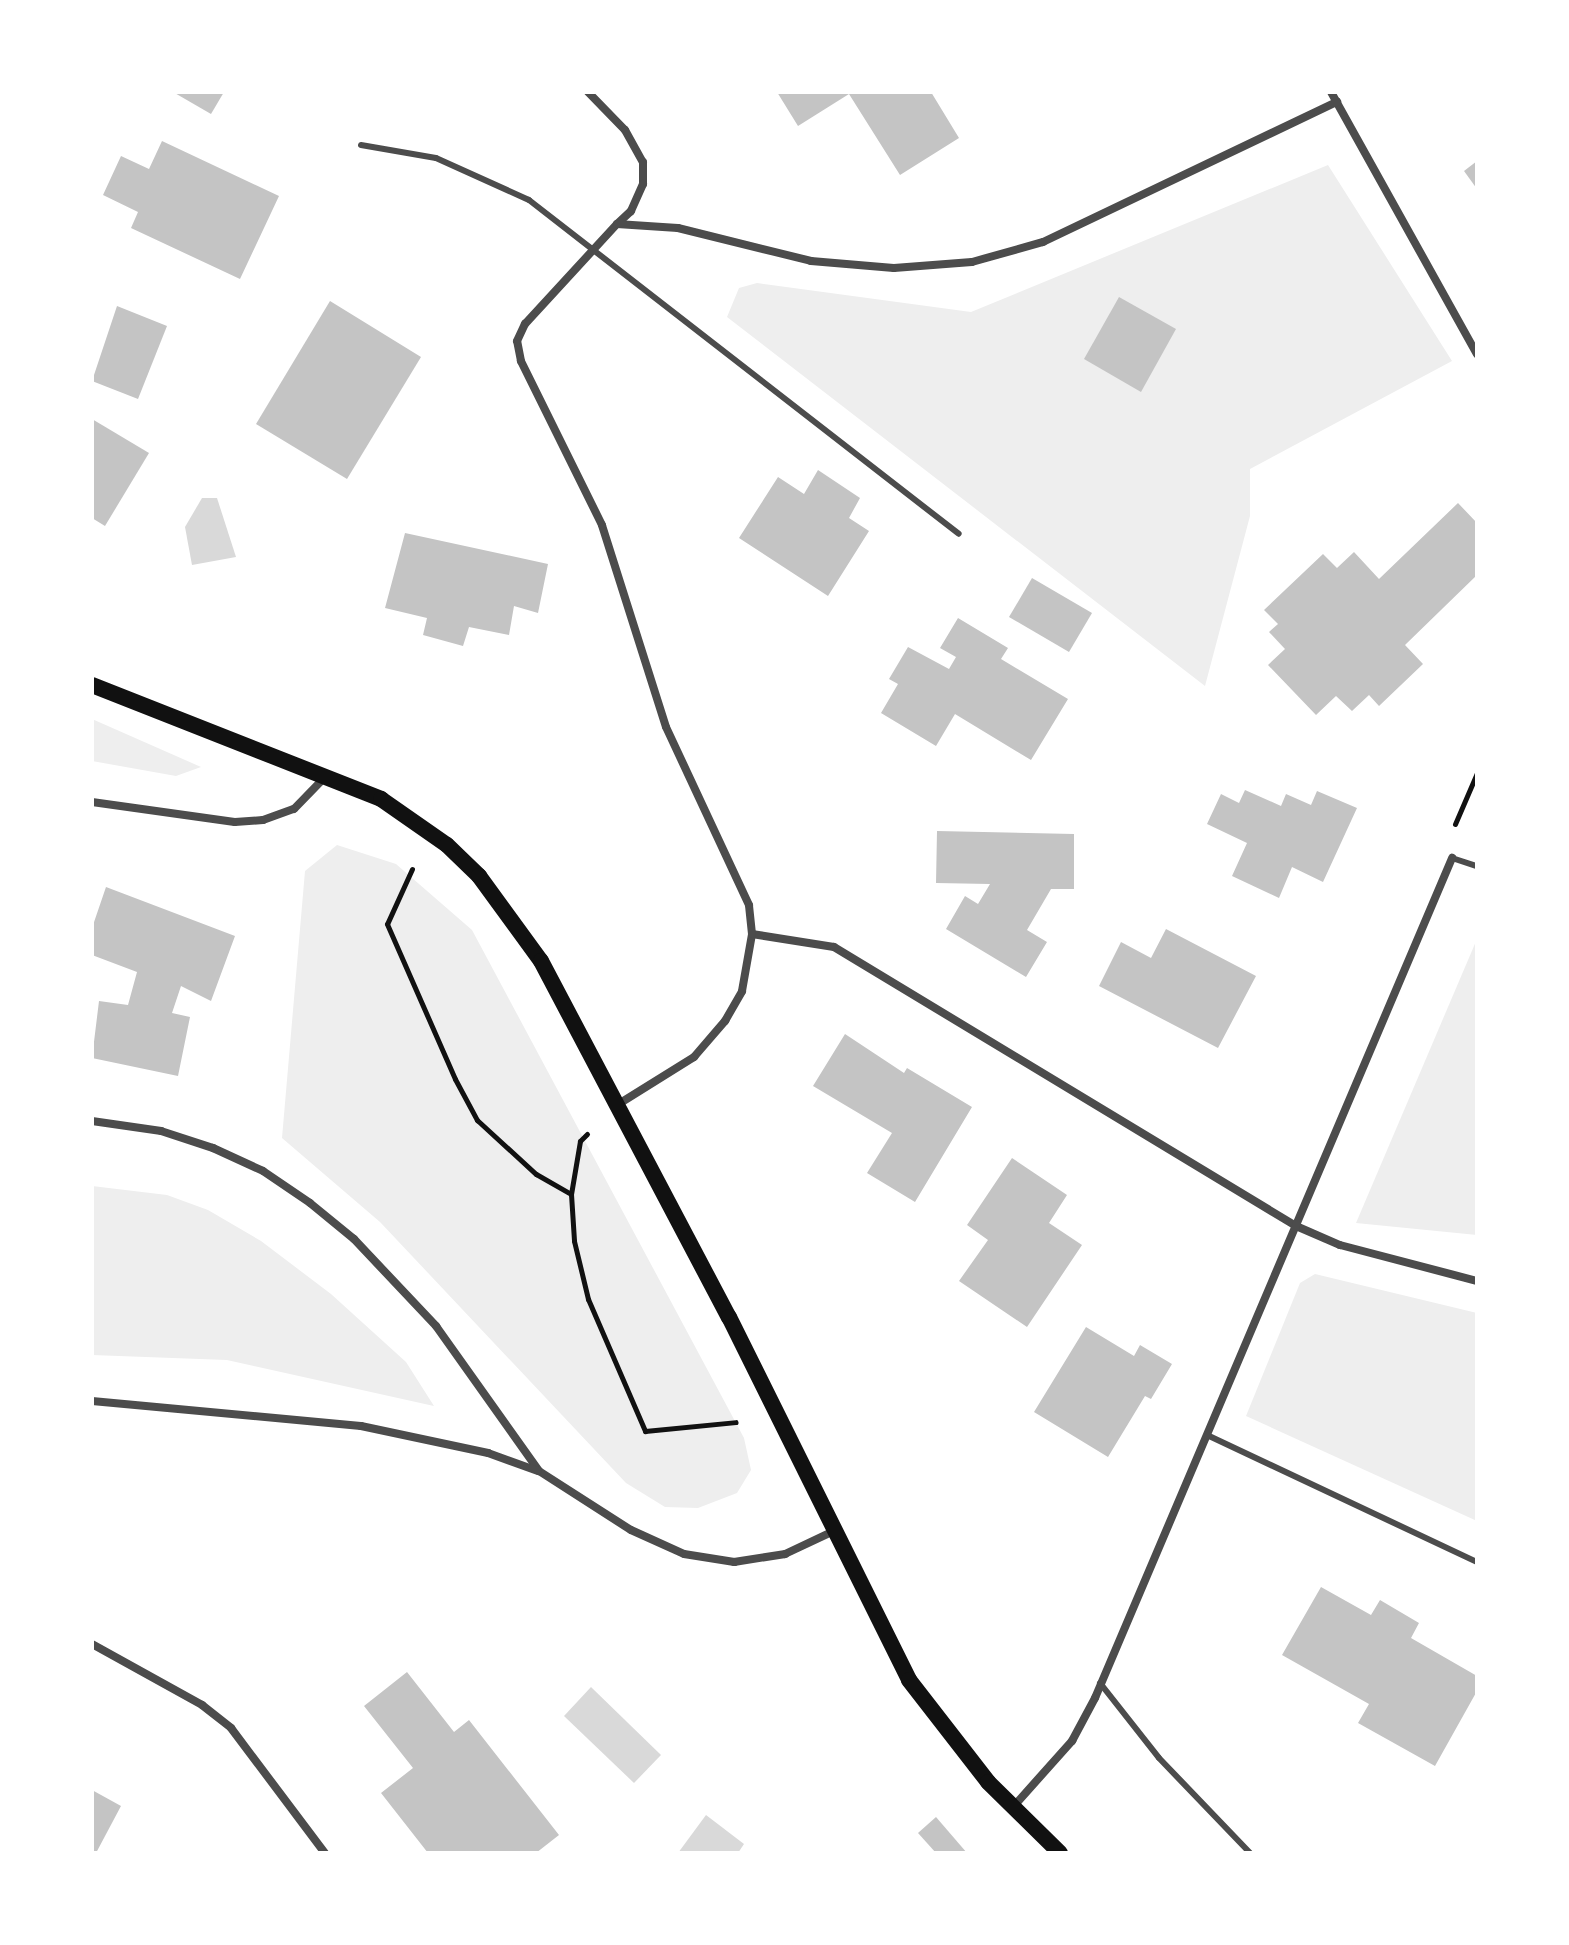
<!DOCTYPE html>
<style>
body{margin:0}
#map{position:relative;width:1569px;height:1945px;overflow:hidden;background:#fff;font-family:Ubuntu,sans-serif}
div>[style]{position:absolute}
.green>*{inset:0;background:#eee}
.water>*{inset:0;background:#d9d9d9}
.building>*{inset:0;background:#c4c4c4}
.path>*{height:5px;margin:-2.5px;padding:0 2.5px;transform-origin:2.5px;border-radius:2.5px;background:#111}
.service>*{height:6px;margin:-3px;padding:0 3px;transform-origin:3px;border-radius:3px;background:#4c4c4c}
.minor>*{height:8px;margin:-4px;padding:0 4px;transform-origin:4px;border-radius:4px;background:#4c4c4c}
.secondary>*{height:16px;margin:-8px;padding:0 8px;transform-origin:8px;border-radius:8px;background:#111}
span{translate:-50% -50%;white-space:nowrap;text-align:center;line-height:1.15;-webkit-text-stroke:6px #fff;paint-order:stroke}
.frame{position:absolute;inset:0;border:94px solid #fff;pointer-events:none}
</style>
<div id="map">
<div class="green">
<i style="clip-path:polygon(1328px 165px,1452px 361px,1250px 469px,1250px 516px,1205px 686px,727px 317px,739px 288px,757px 283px,971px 312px)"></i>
<i style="clip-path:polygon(92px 719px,201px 767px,176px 776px,92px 761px)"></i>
<i style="clip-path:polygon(337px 845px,396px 864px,472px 930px,744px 1438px,751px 1470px,737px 1493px,698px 1508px,665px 1507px,626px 1483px,380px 1222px,282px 1138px,305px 871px)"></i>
<i style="clip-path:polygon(1477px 939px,1477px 1235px,1356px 1223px)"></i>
<i style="clip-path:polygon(92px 1186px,167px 1195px,208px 1210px,261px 1241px,331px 1294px,406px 1362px,434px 1406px,227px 1360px,92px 1355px)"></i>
<i style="clip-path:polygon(1315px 1274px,1477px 1313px,1477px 1521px,1246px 1416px,1300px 1283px)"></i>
</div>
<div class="water">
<i style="clip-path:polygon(202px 498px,217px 498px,236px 557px,192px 565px,185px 527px)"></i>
<i style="clip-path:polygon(591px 1687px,661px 1755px,634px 1783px,564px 1716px)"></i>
<i style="clip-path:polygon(706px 1815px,744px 1844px,738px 1853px,678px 1853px)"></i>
</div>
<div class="building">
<i style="clip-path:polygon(173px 92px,224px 92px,211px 114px)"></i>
<i style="clip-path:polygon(777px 92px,931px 92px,959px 138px,900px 175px,849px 94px,798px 126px)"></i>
<i style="clip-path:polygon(162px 141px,279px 196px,240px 279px,131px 228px,138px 212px,103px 195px,121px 156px,149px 169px)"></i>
<i style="clip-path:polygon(1477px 161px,1477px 189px,1464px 171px)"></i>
<i style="clip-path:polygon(1119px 297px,1176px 329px,1141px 392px,1084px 359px)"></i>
<i style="clip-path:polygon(330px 301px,421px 357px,347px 479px,256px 424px)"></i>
<i style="clip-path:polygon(117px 306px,167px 326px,138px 399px,92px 381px)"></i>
<i style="clip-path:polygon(92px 419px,149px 453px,105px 526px,92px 518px)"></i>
<i style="clip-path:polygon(818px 470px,860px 498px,849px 518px,869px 531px,828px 596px,739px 538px,778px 477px,804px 494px)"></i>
<i style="clip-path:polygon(1458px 503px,1477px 523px,1477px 575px,1405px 645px,1423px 664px,1379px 706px,1369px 695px,1352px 711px,1336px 696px,1316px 715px,1268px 665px,1285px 649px,1269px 632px,1278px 624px,1264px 610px,1323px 554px,1337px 568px,1354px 552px,1379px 579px)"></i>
<i style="clip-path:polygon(405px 533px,548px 564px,538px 613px,514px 606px,509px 635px,469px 627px,463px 646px,423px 635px,427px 618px,385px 608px)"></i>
<i style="clip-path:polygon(1032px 578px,1092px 613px,1069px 652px,1009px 617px)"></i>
<i style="clip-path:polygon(958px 618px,1008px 648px,1001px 659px,1068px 699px,1031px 760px,955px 714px,936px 746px,881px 713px,898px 684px,889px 679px,908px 647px,949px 669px,956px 657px,940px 648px)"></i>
<i style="clip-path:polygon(1245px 790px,1281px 806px,1286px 794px,1311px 805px,1317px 791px,1357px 808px,1323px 882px,1292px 867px,1279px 898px,1232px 876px,1247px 843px,1207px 824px,1221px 794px,1239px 803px)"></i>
<i style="clip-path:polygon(937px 831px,1074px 834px,1074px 889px,1051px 889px,1027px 930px,1047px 942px,1026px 977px,946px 929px,965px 896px,978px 904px,990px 884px,936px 883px)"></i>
<i style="clip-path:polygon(106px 887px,235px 936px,211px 1001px,181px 986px,172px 1013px,190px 1017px,178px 1076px,92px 1058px,99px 1001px,128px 1005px,137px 972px,92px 955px,92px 928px)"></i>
<i style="clip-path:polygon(1166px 929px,1256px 976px,1218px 1048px,1099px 986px,1121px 942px,1151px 958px)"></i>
<i style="clip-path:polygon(845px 1034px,904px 1073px,907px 1068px,972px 1107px,915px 1202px,867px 1173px,892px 1133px,813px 1086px)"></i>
<i style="clip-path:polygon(1012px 1158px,1067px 1195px,1049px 1223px,1082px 1245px,1027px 1327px,959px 1281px,988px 1240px,967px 1225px)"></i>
<i style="clip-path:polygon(1086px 1327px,1134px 1356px,1140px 1345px,1172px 1364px,1151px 1399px,1145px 1396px,1108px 1457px,1034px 1412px)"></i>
<i style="clip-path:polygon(1321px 1587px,1371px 1615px,1380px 1600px,1419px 1623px,1411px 1638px,1477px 1676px,1477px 1691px,1435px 1766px,1358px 1723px,1369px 1704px,1282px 1655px)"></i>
<i style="clip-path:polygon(407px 1672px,454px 1732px,469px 1720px,559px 1835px,536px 1853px,428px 1853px,381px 1793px,413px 1768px,364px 1706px)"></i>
<i style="clip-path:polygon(92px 1790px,121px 1806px,96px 1853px,92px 1853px)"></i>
<i style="clip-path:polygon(936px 1817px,967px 1853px,936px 1853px,918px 1833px)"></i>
</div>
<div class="path">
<i style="left:1455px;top:824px;width:56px;rotate:-66.7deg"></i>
<i style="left:412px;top:869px;width:60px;rotate:114.4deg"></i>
<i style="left:387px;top:924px;width:169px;rotate:66.3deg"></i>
<i style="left:455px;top:1079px;width:47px;rotate:61.8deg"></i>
<i style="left:477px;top:1120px;width:80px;rotate:42.5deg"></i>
<i style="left:536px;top:1174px;width:40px;rotate:29.7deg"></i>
<i style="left:587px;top:1134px;width:10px;rotate:135deg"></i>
<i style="left:580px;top:1141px;width:54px;rotate:99.6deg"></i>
<i style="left:571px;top:1194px;width:47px;rotate:86.3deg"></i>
<i style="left:574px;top:1241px;width:60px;rotate:76.4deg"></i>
<i style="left:588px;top:1299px;width:144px;rotate:66.6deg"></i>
<i style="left:645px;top:1431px;width:91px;rotate:-5.6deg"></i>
</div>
<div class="service">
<i style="left:361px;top:145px;width:76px;rotate:9.8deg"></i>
<i style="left:436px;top:158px;width:102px;rotate:24.3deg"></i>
<i style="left:529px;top:200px;width:544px;rotate:37.84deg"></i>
<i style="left:1452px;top:858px;width:26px;rotate:18deg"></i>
<i style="left:1207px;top:1435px;width:298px;rotate:25.2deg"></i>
<i style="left:1100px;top:1683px;width:95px;rotate:51.8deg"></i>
<i style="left:1159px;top:1758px;width:132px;rotate:46.2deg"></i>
</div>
<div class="minor">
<i style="left:588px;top:92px;width:53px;rotate:45.8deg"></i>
<i style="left:625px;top:130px;width:37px;rotate:61deg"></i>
<i style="left:643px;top:162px;width:22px;rotate:90deg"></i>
<i style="left:643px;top:184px;width:30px;rotate:114deg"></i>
<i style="left:631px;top:211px;width:19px;rotate:137deg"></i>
<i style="left:1331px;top:92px;width:300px;rotate:60.9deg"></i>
<i style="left:92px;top:802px;width:144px;rotate:8deg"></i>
<i style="left:235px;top:822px;width:28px;rotate:-4deg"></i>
<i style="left:263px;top:820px;width:33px;rotate:-20deg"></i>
<i style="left:294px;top:809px;width:45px;rotate:-45.9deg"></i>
<i style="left:752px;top:934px;width:83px;rotate:9deg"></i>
<i style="left:834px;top:947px;width:540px;rotate:31.13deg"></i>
<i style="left:1296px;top:1226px;width:48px;rotate:23.4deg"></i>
<i style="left:1340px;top:1245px;width:142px;rotate:14.7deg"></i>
<i style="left:617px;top:1105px;width:91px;rotate:-31.9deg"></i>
<i style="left:694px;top:1057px;width:48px;rotate:-49.3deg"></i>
<i style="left:725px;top:1021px;width:34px;rotate:-60deg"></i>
<i style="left:742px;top:991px;width:58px;rotate:-80deg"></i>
<i style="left:752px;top:934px;width:29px;rotate:-96deg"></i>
<i style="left:749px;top:905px;width:196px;rotate:-115deg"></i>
<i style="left:666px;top:727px;width:212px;rotate:-107.6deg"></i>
<i style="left:602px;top:525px;width:183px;rotate:-116.3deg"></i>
<i style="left:521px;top:361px;width:20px;rotate:-101deg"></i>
<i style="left:517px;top:341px;width:19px;rotate:-65deg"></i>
<i style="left:525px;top:324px;width:136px;rotate:-47.4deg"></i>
<i style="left:617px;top:224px;width:61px;rotate:3.8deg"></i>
<i style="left:678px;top:228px;width:137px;rotate:13.9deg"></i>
<i style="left:811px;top:261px;width:83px;rotate:4.8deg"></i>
<i style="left:894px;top:268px;width:78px;rotate:-4.4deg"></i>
<i style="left:972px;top:262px;width:74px;rotate:-15.7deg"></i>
<i style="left:1043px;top:242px;width:326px;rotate:-25.5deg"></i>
<i style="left:92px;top:1121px;width:70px;rotate:8.2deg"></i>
<i style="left:161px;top:1131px;width:55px;rotate:18.1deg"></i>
<i style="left:213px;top:1148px;width:55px;rotate:24.7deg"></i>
<i style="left:263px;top:1171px;width:57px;rotate:34.2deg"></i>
<i style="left:310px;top:1203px;width:57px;rotate:39.3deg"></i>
<i style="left:354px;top:1239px;width:120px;rotate:46.7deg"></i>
<i style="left:436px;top:1326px;width:178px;rotate:54.6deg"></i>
<i style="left:539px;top:1471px;width:109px;rotate:32.7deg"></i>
<i style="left:631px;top:1530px;width:58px;rotate:24.4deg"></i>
<i style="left:684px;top:1554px;width:51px;rotate:9.1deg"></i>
<i style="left:734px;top:1562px;width:52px;rotate:-8.9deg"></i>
<i style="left:785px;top:1554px;width:56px;rotate:-25.2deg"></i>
<i style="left:92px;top:1401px;width:270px;rotate:5.3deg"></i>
<i style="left:361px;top:1426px;width:130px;rotate:12deg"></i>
<i style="left:488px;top:1453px;width:53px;rotate:19.8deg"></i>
<i style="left:92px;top:1644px;width:126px;rotate:29deg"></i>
<i style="left:202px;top:1705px;width:37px;rotate:38deg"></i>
<i style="left:231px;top:1728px;width:156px;rotate:53.1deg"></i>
<i style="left:1013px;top:1807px;width:89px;rotate:-48.2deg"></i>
<i style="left:1072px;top:1741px;width:49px;rotate:-61.9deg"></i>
<i style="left:1095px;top:1698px;width:913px;rotate:-66.97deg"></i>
</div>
<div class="secondary">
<i style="left:92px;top:685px;width:311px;rotate:21.5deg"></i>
<i style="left:381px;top:799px;width:80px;rotate:34.9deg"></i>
<i style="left:447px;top:845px;width:45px;rotate:44.1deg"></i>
<i style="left:479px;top:876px;width:105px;rotate:53.9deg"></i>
<i style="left:541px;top:961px;width:403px;rotate:62.2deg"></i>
<i style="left:729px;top:1317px;width:405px;rotate:63.6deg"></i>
<i style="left:909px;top:1680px;width:129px;rotate:52.2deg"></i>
<i style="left:988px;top:1782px;width:101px;rotate:44.6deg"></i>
</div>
<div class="frame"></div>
</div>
